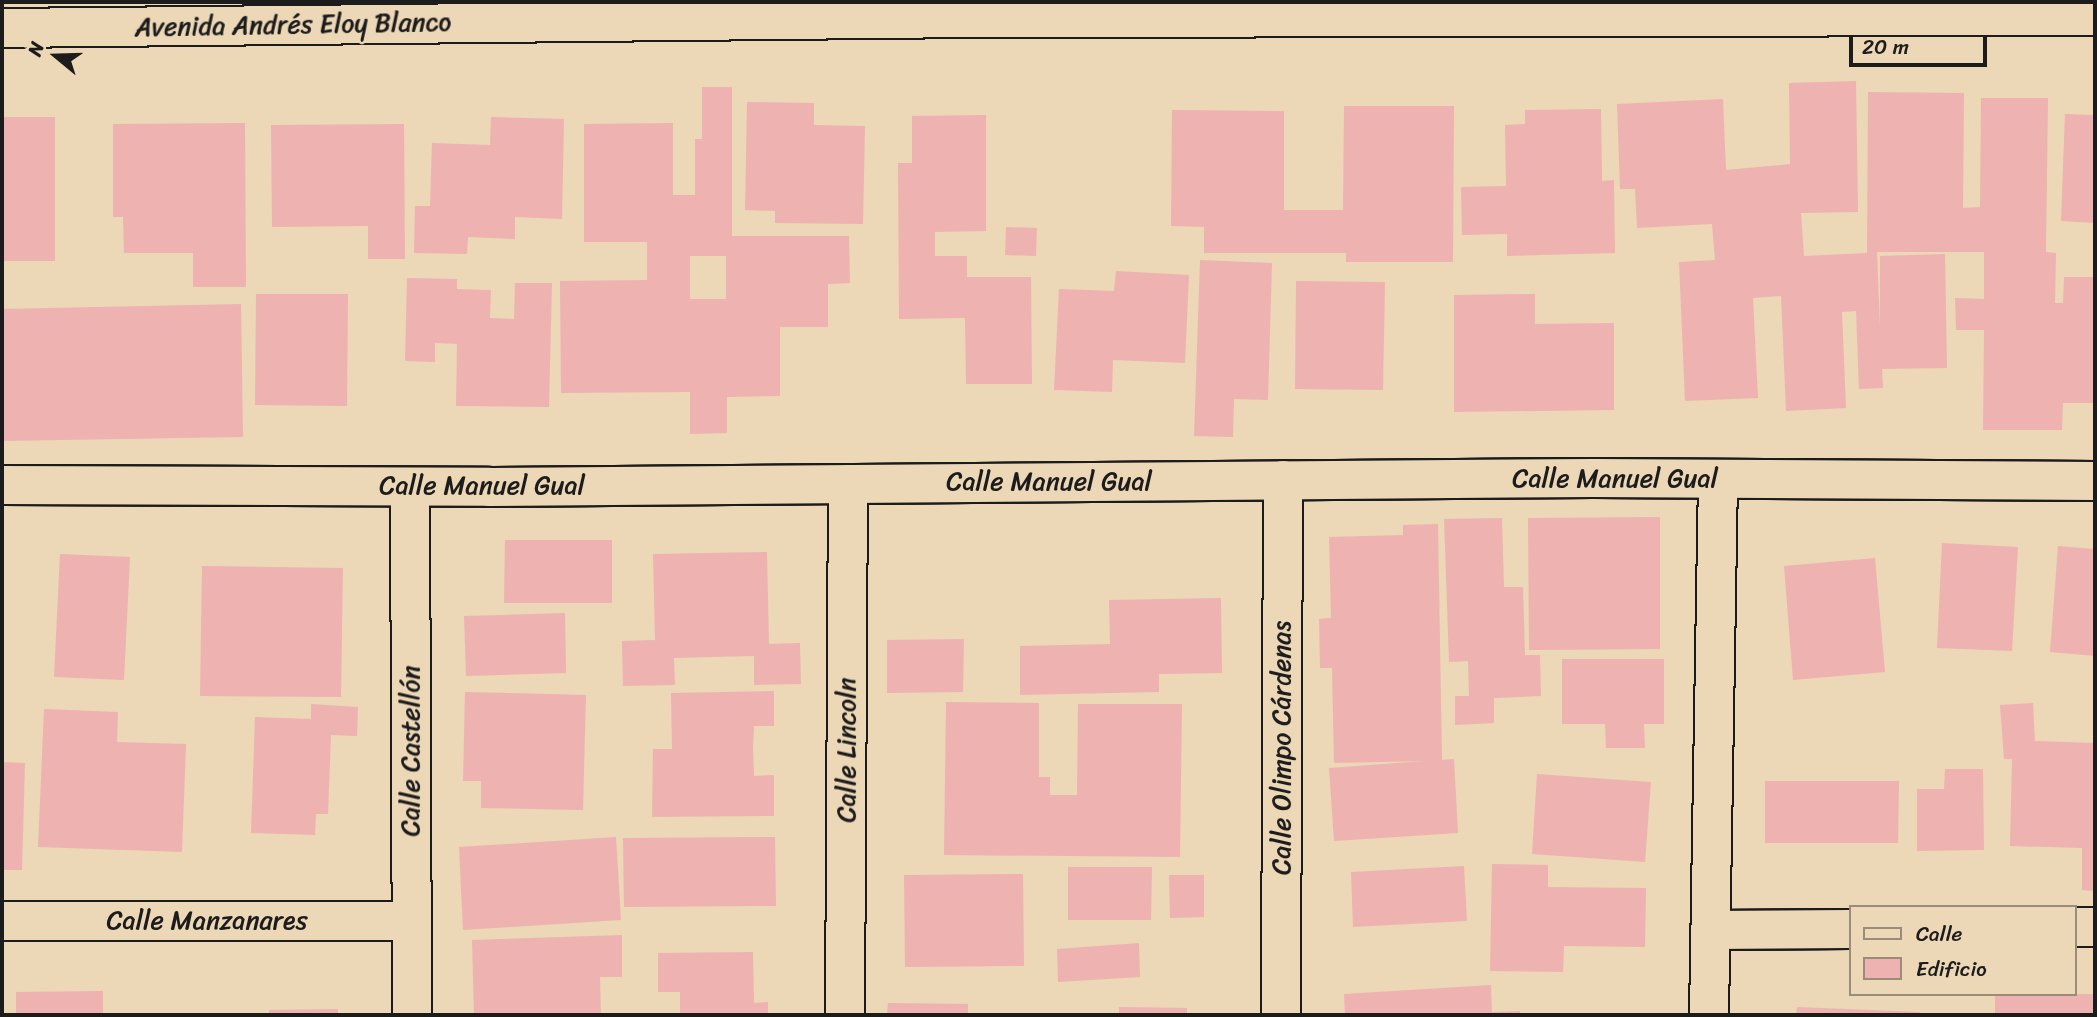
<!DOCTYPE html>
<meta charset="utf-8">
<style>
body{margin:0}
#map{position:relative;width:2097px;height:1017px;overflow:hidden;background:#ecd7b6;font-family:Sriracha,sans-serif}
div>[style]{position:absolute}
.building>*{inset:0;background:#eeb2b1}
.roads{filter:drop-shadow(2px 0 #1c1c1c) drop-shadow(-2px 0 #1c1c1c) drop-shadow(0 2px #1c1c1c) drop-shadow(0 -2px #1c1c1c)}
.street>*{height:38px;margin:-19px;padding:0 19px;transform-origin:19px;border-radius:19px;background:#ecd7b6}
span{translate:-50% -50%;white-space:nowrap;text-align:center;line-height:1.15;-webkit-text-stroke:5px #ecd7b6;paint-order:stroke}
.street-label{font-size:26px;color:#1c1c1c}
.frame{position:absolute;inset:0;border:4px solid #1c1c1c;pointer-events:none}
.legend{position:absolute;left:1849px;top:905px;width:228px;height:91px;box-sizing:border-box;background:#ecd7b6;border:2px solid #998c78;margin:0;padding:9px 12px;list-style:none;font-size:21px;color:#1c1c1c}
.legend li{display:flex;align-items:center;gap:14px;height:35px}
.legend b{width:35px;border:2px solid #998c78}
.north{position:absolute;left:21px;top:21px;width:70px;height:70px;-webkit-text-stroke:5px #ecd7b6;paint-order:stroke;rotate:289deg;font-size:19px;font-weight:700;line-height:28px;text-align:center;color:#1c1c1c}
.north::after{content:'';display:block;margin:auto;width:24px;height:32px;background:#1c1c1c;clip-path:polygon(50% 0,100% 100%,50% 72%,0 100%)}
.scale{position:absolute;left:1849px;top:35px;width:138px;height:32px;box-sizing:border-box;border:4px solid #1c1c1c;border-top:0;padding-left:9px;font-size:21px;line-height:24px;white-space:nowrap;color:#1c1c1c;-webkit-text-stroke:5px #ecd7b6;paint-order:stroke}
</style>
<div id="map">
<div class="building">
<i style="clip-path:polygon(1856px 81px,1858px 212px,1801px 213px,1804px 256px,1867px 253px,1868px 92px,1964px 93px,1963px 208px,1980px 207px,1981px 98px,2048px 98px,2046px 252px,2056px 253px,2055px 303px,2063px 303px,2064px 277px,2095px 277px,2095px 403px,2063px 403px,2062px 430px,1983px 430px,1984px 330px,1956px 330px,1955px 298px,1984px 299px,1984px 252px,1877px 252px,1880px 327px,1880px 256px,1945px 254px,1947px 368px,1882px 369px,1883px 388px,1859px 389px,1856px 311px,1842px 312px,1846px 408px,1786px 411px,1781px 296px,1753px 298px,1758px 398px,1685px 401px,1679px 262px,1715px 260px,1712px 224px,1637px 228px,1635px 189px,1620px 189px,1617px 104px,1723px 99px,1726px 170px,1790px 164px,1789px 83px)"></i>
<i style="clip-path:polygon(evenodd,702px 87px,732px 87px,732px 236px,849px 236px,850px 283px,828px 284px,828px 327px,780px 327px,780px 396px,727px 397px,727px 433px,690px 434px,690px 392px,561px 393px,560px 281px,647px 280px,647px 242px,584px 242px,584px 124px,673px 123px,673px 195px,695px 195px,695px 139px,702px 139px,702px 87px,690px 256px,726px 256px,726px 299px,690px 299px,690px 256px)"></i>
<i style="clip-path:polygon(747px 102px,814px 103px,814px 125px,865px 126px,863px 224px,775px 223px,775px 211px,745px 210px)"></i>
<i style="clip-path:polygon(1344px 106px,1454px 106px,1453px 262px,1346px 262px,1346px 253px,1204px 253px,1204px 227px,1171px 226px,1172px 110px,1284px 111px,1284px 210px,1343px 210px)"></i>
<i style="clip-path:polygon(1601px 109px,1602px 181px,1614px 180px,1615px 253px,1507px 256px,1507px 234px,1462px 235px,1461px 187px,1506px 186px,1505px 125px,1525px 124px,1525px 110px)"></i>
<i style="clip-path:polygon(2065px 114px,2095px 115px,2095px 223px,2061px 221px)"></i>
<i style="clip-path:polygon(986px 115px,986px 231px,935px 232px,935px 256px,967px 256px,967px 277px,1031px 277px,1032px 384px,966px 384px,965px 318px,899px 319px,898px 163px,912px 163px,912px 116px)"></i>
<i style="clip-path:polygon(2px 117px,55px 117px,55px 261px,2px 261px)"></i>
<i style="clip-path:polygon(491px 117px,564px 119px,562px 219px,515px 217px,515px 239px,468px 237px,467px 254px,414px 253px,415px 206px,430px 206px,432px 143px,490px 145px)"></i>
<i style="clip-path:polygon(245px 123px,246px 287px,193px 287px,193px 253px,124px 253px,123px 217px,113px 217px,113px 124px)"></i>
<i style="clip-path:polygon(404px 124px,405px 259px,368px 259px,368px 226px,272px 227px,271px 125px)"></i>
<i style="clip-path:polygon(1006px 227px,1037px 228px,1036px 256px,1005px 255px)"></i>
<i style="clip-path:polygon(1200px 260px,1272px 263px,1268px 400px,1234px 399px,1233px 437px,1194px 436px)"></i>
<i style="clip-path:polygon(1116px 271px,1189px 275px,1185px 363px,1113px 360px,1112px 392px,1054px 390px,1059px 289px,1114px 291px)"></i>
<i style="clip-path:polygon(407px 278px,457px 279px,457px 289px,491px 290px,490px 318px,514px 319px,515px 283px,552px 283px,549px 407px,456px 406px,457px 344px,435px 343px,435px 362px,405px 361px)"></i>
<i style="clip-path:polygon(1296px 281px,1385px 282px,1383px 390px,1295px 389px)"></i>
<i style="clip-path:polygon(256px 294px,348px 294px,347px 406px,255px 405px)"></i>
<i style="clip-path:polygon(1535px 294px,1535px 324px,1614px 323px,1614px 410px,1454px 412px,1454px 295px)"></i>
<i style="clip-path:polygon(241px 304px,243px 437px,2px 441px,2px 309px)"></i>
<i style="clip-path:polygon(1660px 517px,1660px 649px,1529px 650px,1528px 518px)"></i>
<i style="clip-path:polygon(1502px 518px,1504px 587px,1523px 587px,1525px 655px,1540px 655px,1541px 696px,1494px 698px,1494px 723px,1455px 725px,1455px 696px,1469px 696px,1468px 661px,1449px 662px,1444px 519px)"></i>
<i style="clip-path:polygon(1438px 524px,1442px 760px,1454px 759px,1458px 833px,1334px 841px,1329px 768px,1424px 761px,1334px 763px,1332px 668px,1320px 668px,1319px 619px,1331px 618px,1329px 537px,1403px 535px,1403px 525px)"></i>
<i style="clip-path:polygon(505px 540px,612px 540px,612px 603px,504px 603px)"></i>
<i style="clip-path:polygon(1942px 543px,2018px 547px,2012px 651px,1937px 648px)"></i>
<i style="clip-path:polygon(2058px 546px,2095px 549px,2095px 656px,2050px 652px)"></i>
<i style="clip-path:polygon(767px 552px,769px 644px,800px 643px,801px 684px,754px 685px,754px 656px,674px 658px,675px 685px,623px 686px,622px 641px,655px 640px,653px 554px)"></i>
<i style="clip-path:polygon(60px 554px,130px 557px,124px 680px,54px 677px)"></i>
<i style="clip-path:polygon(1875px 558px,1885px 672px,1793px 680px,1784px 566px)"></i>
<i style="clip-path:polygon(202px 566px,343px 568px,341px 697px,200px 696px)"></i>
<i style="clip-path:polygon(1221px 598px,1222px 673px,1159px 674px,1159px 692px,1020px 695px,1020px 646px,1110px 644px,1109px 600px)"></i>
<i style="clip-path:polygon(565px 613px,566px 673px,466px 676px,464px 616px)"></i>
<i style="clip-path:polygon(964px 639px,963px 692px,887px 693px,887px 640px)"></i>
<i style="clip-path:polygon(1562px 659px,1664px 659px,1664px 724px,1644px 724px,1645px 748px,1606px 748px,1605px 724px,1562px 724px)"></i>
<i style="clip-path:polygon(774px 691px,774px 726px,754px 726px,753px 748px,754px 776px,774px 775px,774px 816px,652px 817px,653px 749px,672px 749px,671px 693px)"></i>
<i style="clip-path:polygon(465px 692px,586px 695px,583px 810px,481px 808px,481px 781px,463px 781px)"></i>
<i style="clip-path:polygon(946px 702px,1039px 703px,1039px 777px,1050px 777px,1050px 795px,1077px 795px,1078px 704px,1182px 704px,1180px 857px,944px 855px)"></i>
<i style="clip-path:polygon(2033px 703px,2035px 741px,2095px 743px,2095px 891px,2082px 890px,2082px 848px,2010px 846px,2012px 759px,2004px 759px,2000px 705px)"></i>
<i style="clip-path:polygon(311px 704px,358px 707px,357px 736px,331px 735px,328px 814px,316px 814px,315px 835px,251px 833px,255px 717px,311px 719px)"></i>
<i style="clip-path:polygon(44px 709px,118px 712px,117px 742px,186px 744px,182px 852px,38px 847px)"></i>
<i style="clip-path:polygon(2px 762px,25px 763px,22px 870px,2px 870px)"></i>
<i style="clip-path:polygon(1945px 769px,1983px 769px,1984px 850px,1917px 851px,1917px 789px,1944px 789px)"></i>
<i style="clip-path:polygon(1537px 774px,1651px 782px,1645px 862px,1532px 854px)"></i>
<i style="clip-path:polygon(1765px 781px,1899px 781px,1898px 843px,1765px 843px)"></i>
<i style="clip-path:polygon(616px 837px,621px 920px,463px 930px,459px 847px)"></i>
<i style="clip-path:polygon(775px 837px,776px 906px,624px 907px,623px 838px)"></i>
<i style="clip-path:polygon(1492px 864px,1548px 865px,1548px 887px,1646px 888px,1645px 947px,1564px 946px,1563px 972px,1490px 971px)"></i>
<i style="clip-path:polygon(1464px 866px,1467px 921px,1353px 927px,1351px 872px)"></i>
<i style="clip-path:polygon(1068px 867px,1152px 867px,1151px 920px,1068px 920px)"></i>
<i style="clip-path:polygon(1023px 874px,1024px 966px,905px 967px,904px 875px)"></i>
<i style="clip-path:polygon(1169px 875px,1204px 875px,1204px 917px,1170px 918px)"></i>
<i style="clip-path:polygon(622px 935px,622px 977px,600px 977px,601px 1015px,474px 1015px,472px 940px)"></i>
<i style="clip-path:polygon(1139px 943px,1140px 977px,1058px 982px,1057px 949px)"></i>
<i style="clip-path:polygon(753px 952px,754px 1003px,768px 1002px,768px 1015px,680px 1015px,680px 992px,658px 992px,658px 953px)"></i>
<i style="clip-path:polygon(1491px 985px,1492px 1012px,1520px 1011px,1520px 1015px,1345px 1015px,1344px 994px)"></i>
<i style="clip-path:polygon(103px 991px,103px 1015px,16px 1015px,16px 992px)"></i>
<i style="clip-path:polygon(2093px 994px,2093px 1015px,1995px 1015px,1995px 995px)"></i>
<i style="clip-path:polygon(888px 1003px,968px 1004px,968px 1015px,887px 1015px)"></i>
<i style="clip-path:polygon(1119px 1007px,1187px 1008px,1187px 1015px,1119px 1015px)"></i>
<i style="clip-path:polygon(1797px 1007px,1920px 1012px,1920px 1015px,1796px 1015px)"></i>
<i style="clip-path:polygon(338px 1009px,338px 1015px,269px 1015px,269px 1010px)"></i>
</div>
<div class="roads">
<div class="street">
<i style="left:2px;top:28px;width:966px;rotate:-0.59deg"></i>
<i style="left:968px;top:18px;width:1127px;rotate:-0.1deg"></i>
<i style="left:2px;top:485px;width:487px;rotate:0.2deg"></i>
<i style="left:489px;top:487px;width:1105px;rotate:-0.47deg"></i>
<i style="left:1594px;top:478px;width:501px;rotate:0.34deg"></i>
<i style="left:410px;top:487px;width:528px;rotate:89.78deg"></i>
<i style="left:2px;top:921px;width:409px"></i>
<i style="left:2074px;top:927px;width:21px"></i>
<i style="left:1711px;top:930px;width:139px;rotate:-0.4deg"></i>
<i style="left:845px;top:1015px;width:531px;rotate:-89.68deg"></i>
<i style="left:1281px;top:1015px;width:535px;rotate:-89.79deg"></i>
<i style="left:1709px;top:1015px;width:536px;rotate:-89.04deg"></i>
</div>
</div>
<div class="street-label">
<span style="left:293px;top:25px;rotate:-1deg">Avenida Andrés Eloy Blanco</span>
<span style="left:1615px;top:479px">Calle Manuel Gual</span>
<span style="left:1049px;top:482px">Calle Manuel Gual</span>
<span style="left:482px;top:486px">Calle Manuel Gual</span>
<span style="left:1282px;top:748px;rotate:-90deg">Calle Olimpo Cárdenas</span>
<span style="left:847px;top:750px;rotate:-90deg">Calle Lincoln</span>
<span style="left:411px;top:751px;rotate:-90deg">Calle Castellón</span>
<span style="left:207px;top:921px">Calle Manzanares</span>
</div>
<div class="frame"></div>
<ul class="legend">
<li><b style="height:9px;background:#ecd7b6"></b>Calle</li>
<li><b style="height:19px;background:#eeb2b1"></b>Edificio</li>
</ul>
<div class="north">N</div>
<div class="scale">20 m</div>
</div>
